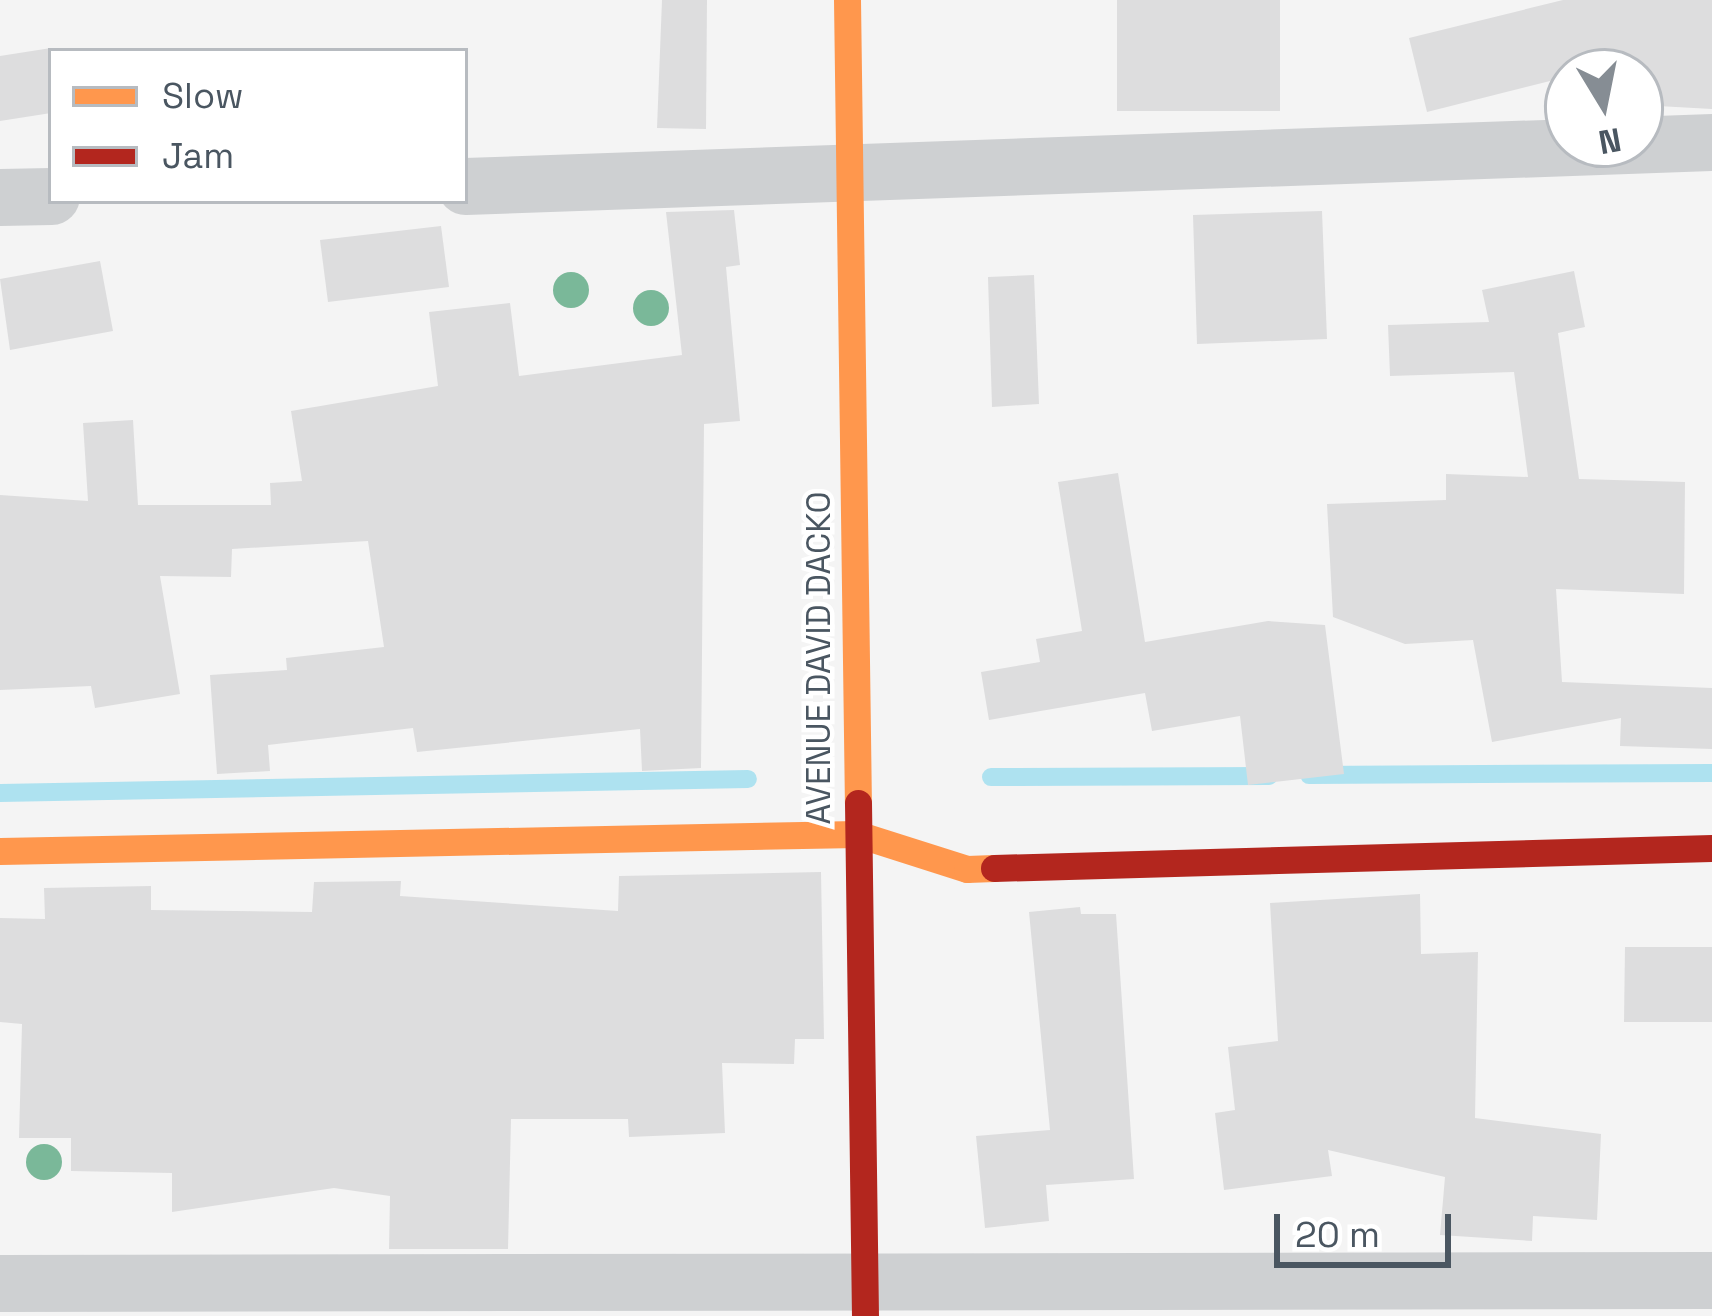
<!DOCTYPE html>
<style>
body{margin:0}
#map{position:relative;width:1712px;height:1316px;overflow:hidden;background:#f4f4f4;font-family:"Space Grotesk",sans-serif}
div>[style]{position:absolute}
.stream>*{height:18px;margin:-9px;padding:0 9px;transform-origin:9px;border-radius:9px;background:#aee2f0}
.building>*{inset:0;background:#ddddde}
.street>*{height:57px;margin:-28.5px;padding:0 28.5px;transform-origin:28.5px;border-radius:28.5px;background:#ced0d2}
.slow>*{height:27px;margin:-13.5px;padding:0 13.5px;transform-origin:13.5px;border-radius:13.5px;background:#ff974d}
.jam>*{height:27px;margin:-13.5px;padding:0 13.5px;transform-origin:13.5px;border-radius:13.5px;background:#b3261e}
.trees>*{width:36px;height:36px;margin:-18px;border-radius:50%;background:#7ab899}
span{translate:-50% -50%;white-space:nowrap;text-align:center;line-height:1.15;-webkit-text-stroke:9px #fff;paint-order:stroke}
.street-label{font-size:33px;color:#4a5661}
.legend{position:absolute;left:48px;top:48px;width:420px;height:156px;box-sizing:border-box;background:#fff;border:3px solid #b7bbc0;margin:0;padding:15px 21px;list-style:none;font-size:36px;color:#4a5661}
.legend li{display:flex;align-items:center;gap:24px;height:60px}
.legend b{width:60px;border:3px solid #b7bbc0}
.north{position:absolute;left:1544px;top:48px;width:120px;height:120px;box-sizing:border-box;background:#fff;border:3px solid #b7bbc0;border-radius:50%;rotate:170deg;font-size:33px;font-weight:700;line-height:48px;text-align:center;color:#4a5661}
.north::after{content:'';display:block;margin:auto;width:42px;height:54px;background:#868d94;clip-path:polygon(50% 0,100% 100%,50% 72%,0 100%)}
.scale{position:absolute;left:1274px;top:1214px;width:177px;height:54px;box-sizing:border-box;border:6px solid #4a5661;border-top:0;padding-left:15px;font-size:36px;line-height:42px;white-space:nowrap;color:#4a5661;-webkit-text-stroke:9px #fff;paint-order:stroke}
</style>
<div id="map">
<div class="stream">
<i style="left:1309px;top:775px;width:403px;rotate:-0.3deg"></i>
<i style="left:991px;top:777px;width:278px;rotate:-0.2deg"></i>
<i style="left:0;top:793px;width:748px;rotate:-1.07deg"></i>
</div>
<div class="building">
<i style="clip-path:polygon(662px 0,707px 0,706px 129px,657px 128px)"></i>
<i style="clip-path:polygon(1117px 0,1280px 0,1280px 111px,1117px 111px)"></i>
<i style="clip-path:polygon(1563px 0,1712px 0,1712px 109px,1640px 105px,1640px 65px,1568px 72px,1565px 88px,1562px 78px,1427px 112px,1409px 38px)"></i>
<i style="clip-path:polygon(51px 48px,51px 113px,0 121px,0 56px)"></i>
<i style="clip-path:polygon(734px 210px,740px 265px,726px 267px,740px 421px,704px 424px,701px 768px,642px 771px,640px 729px,417px 752px,413px 728px,268px 745px,270px 771px,217px 774px,210px 675px,287px 670px,286px 658px,384px 647px,368px 541px,232px 549px,231px 577px,160px 576px,180px 694px,95px 708px,91px 686px,0 690px,0 495px,88px 501px,83px 423px,133px 420px,138px 505px,271px 505px,270px 483px,302px 481px,291px 411px,438px 386px,429px 312px,510px 303px,519px 376px,682px 355px,666px 212px)"></i>
<i style="clip-path:polygon(1322px 211px,1327px 339px,1197px 344px,1193px 215px)"></i>
<i style="clip-path:polygon(441px 226px,449px 287px,328px 302px,320px 240px)"></i>
<i style="clip-path:polygon(100px 261px,113px 331px,10px 350px,0 279px)"></i>
<i style="clip-path:polygon(1574px 271px,1585px 327px,1558px 333px,1579px 479px,1685px 482px,1684px 594px,1556px 589px,1562px 682px,1712px 688px,1712px 749px,1620px 746px,1621px 718px,1492px 742px,1473px 640px,1405px 644px,1333px 617px,1327px 504px,1446px 500px,1446px 474px,1528px 477px,1514px 372px,1390px 376px,1388px 325px,1489px 322px,1482px 290px)"></i>
<i style="clip-path:polygon(1034px 275px,1039px 404px,992px 407px,988px 277px)"></i>
<i style="clip-path:polygon(1118px 473px,1145px 642px,1268px 621px,1325px 625px,1344px 774px,1248px 785px,1240px 716px,1152px 731px,1145px 693px,989px 720px,981px 672px,1040px 662px,1036px 639px,1082px 631px,1058px 482px)"></i>
<i style="clip-path:polygon(821px 872px,824px 1039px,795px 1039px,794px 1064px,722px 1063px,725px 1133px,629px 1137px,628px 1119px,511px 1119px,508px 1249px,389px 1249px,390px 1196px,334px 1188px,172px 1212px,172px 1173px,71px 1171px,71px 1138px,19px 1138px,22px 1024px,0 1022px,0 918px,45px 919px,44px 888px,151px 886px,151px 910px,312px 912px,314px 882px,401px 881px,400px 896px,618px 911px,619px 876px)"></i>
<i style="clip-path:polygon(1420px 894px,1421px 954px,1478px 952px,1475px 1118px,1601px 1134px,1597px 1220px,1533px 1216px,1532px 1241px,1440px 1235px,1445px 1177px,1328px 1150px,1332px 1176px,1224px 1190px,1215px 1113px,1235px 1110px,1228px 1047px,1278px 1041px,1270px 903px)"></i>
<i style="clip-path:polygon(1080px 907px,1081px 914px,1116px 914px,1134px 1179px,1046px 1185px,1049px 1221px,985px 1228px,976px 1136px,1050px 1130px,1029px 912px)"></i>
<i style="clip-path:polygon(1625px 947px,1712px 947px,1712px 1022px,1624px 1022px)"></i>
</div>
<div class="street">
<i style="left:465px;top:186px;width:1248px;rotate:-2.02deg"></i>
<i style="left:0;top:197px;width:51px;rotate:-1.1deg"></i>
<i style="left:0;top:1283px;width:1712px;rotate:-0.1deg"></i>
</div>
<div class="slow">
<i style="left:847px;top:0;width:803px;rotate:89.22deg"></i>
<i style="left:0;top:851px;width:857px;rotate:-1.14deg"></i>
<i style="left:857px;top:834px;width:115px;rotate:17.7deg"></i>
<i style="left:967px;top:869px;width:27px;rotate:-2deg"></i>
</div>
<div class="jam">
<i style="left:858px;top:803px;width:513px;rotate:89.22deg"></i>
<i style="left:994px;top:868px;width:718px;rotate:-1.6deg"></i>
</div>
<div class="trees">
<i style="left:571px;top:290px"></i>
<i style="left:651px;top:308px"></i>
<i style="left:44px;top:1162px"></i>
</div>
<div class="street-label">
<span style="left:820px;top:658px;rotate:-90deg">AVENUE DAVID DACKO</span>
</div>
<ul class="legend">
<li><b style="height:15px;background:#ff974d"></b>Slow</li>
<li><b style="height:15px;background:#b3261e"></b>Jam</li>
</ul>
<div class="north">N</div>
<div class="scale">20 m</div>
</div>
